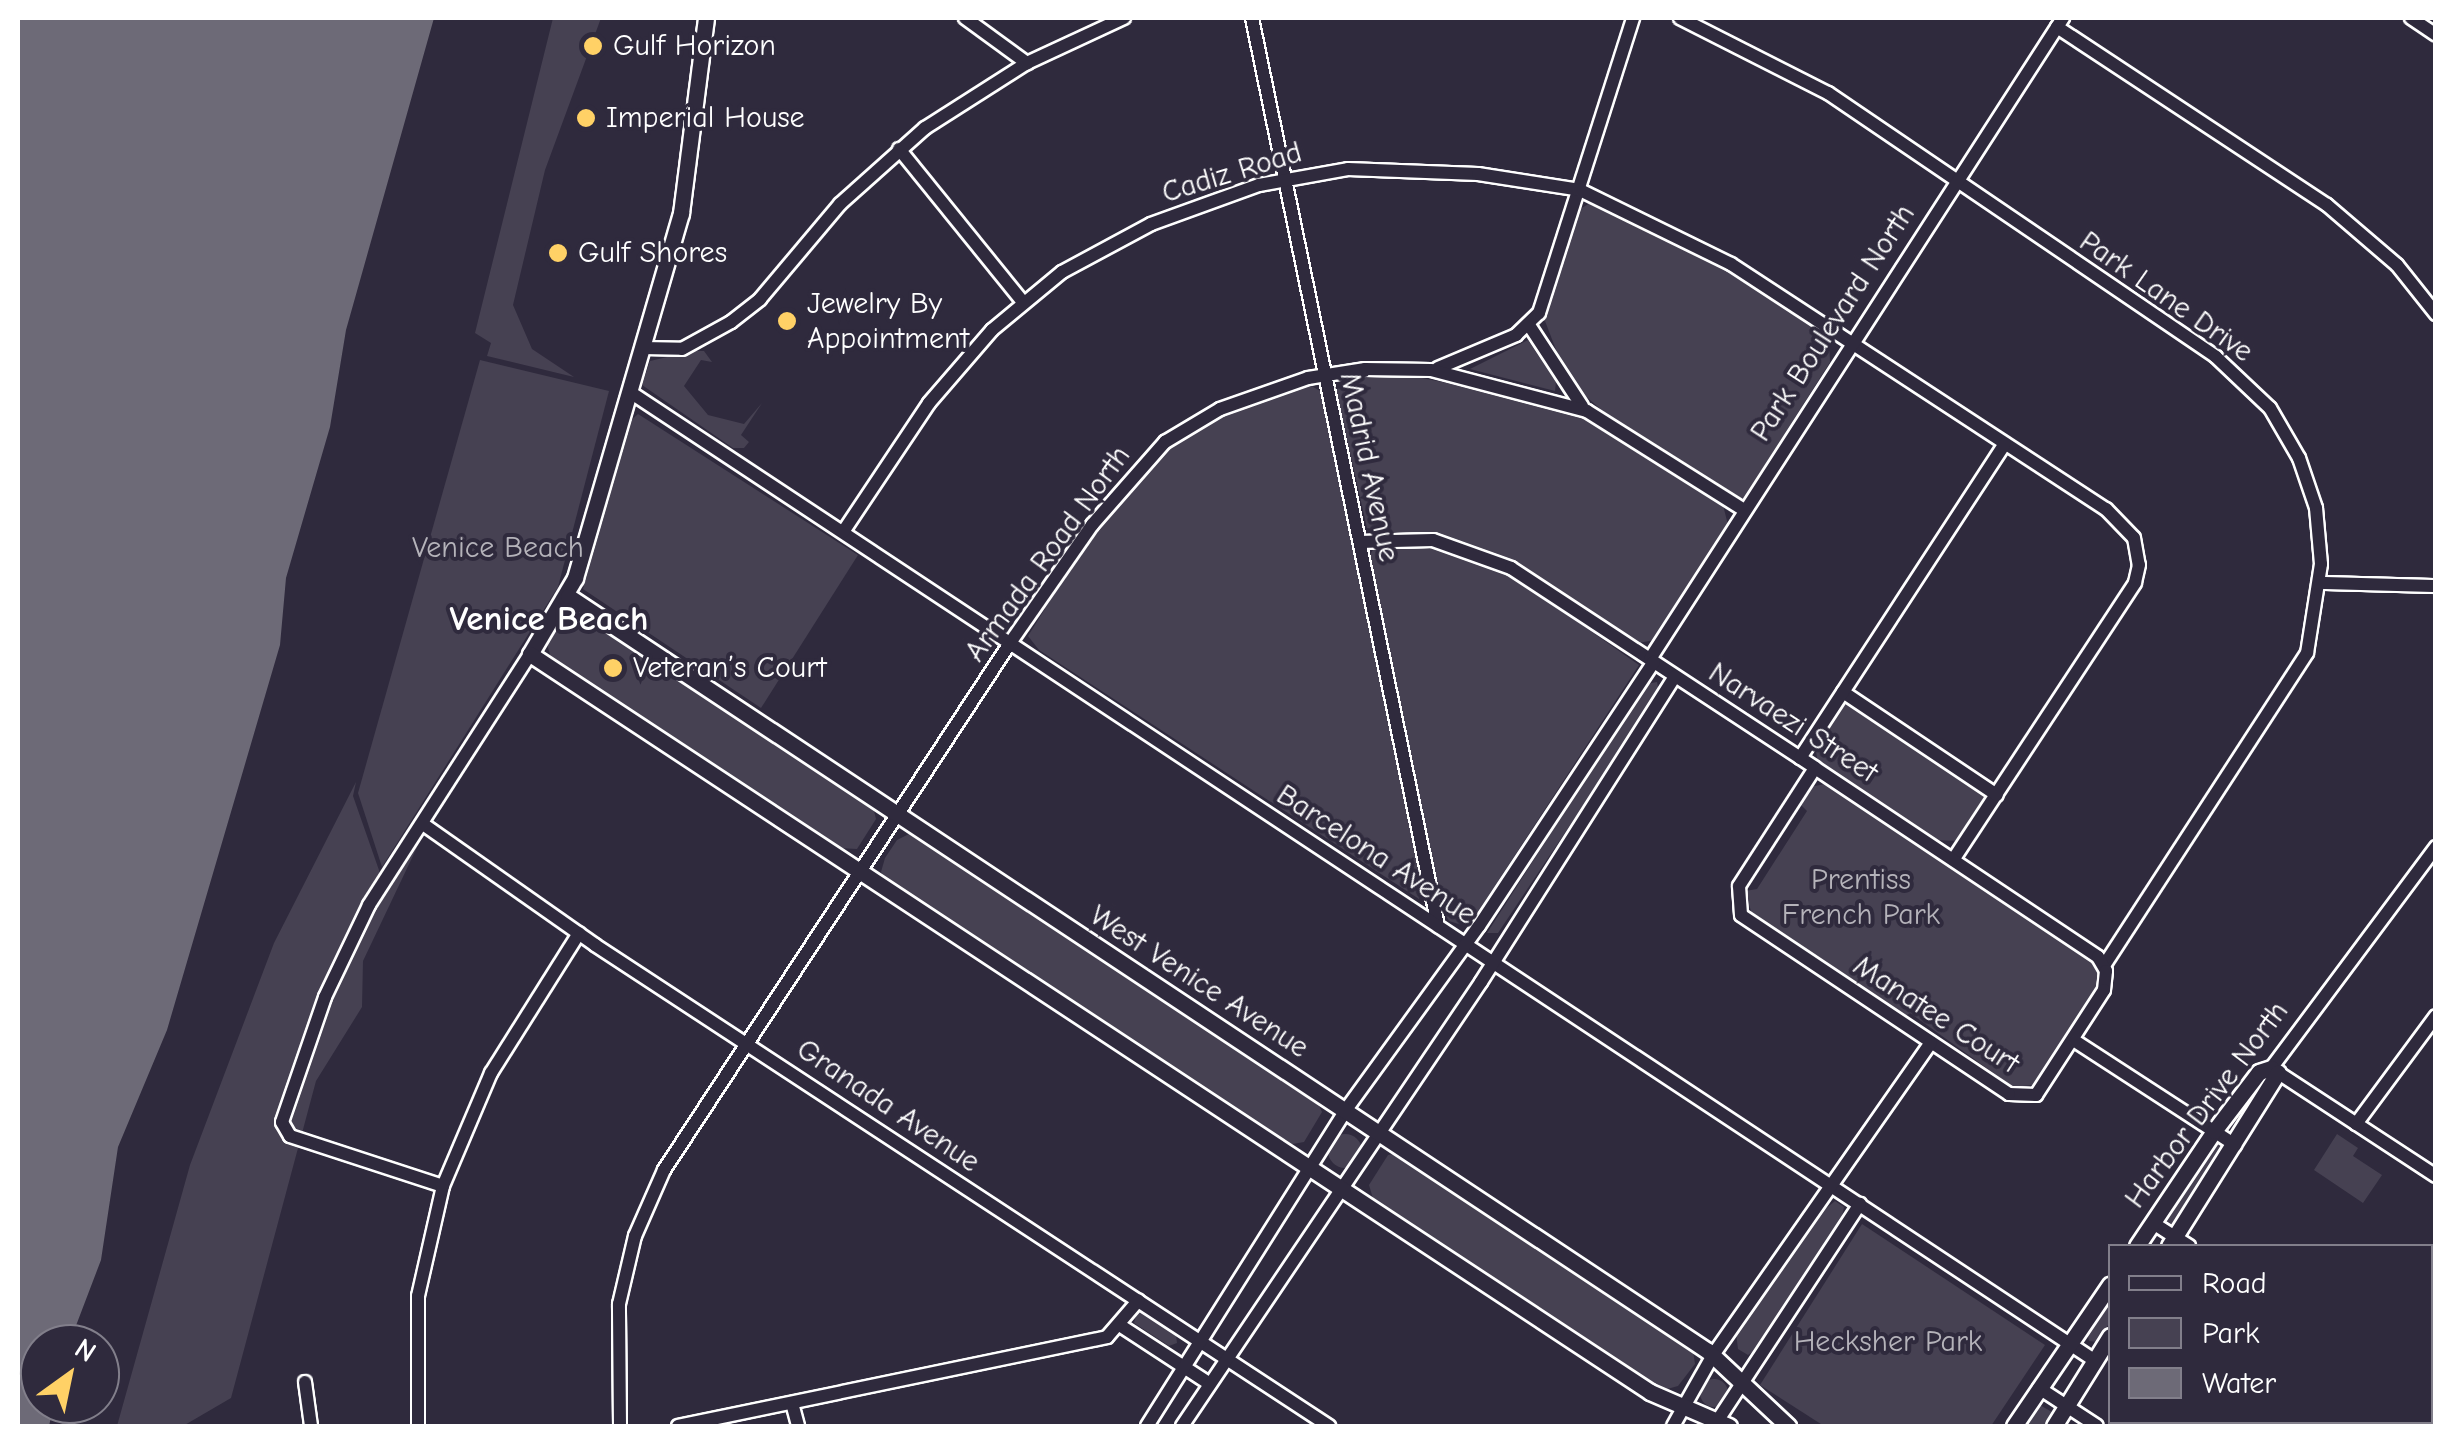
<!DOCTYPE html>
<meta charset="utf-8">
<style>
body{margin:0}
#map{position:relative;width:2453px;height:1444px;overflow:hidden;background:#2f2a3d;font-family:"Comic Neue",sans-serif}
div>[style]{position:absolute}
.green>*{inset:0;background:#464152}
.round{border-radius:50%}
.water>*{inset:0;background:#6d6a77}
.roads{filter:drop-shadow(2px 0 #fff) drop-shadow(-2px 0 #fff) drop-shadow(0 2px #fff) drop-shadow(0 -2px #fff)}
.minor>*{height:12px;margin:-6px;padding:0 6px;transform-origin:6px;border-radius:6px;background:#2f2a3d}
.tertiary>*{height:15px;margin:-7.5px;padding:0 7.5px;transform-origin:7.5px;border-radius:7.5px;background:#2f2a3d}
.dots>*{width:28px;height:28px;translate:-50% -50%;box-sizing:border-box;border:5px solid #2f2a3d;border-radius:50%}
span{translate:-50% -50%;white-space:nowrap;text-align:center;line-height:1.15;-webkit-text-stroke:8px #2f2a3d;paint-order:stroke}
.poi-label{font-size:30px;color:#fff}
.left{translate:0 -50%;text-align:left}
.street-label{font-size:30px;color:#fff}
.park-label{font-size:30px;color:#b5b3ba}
.quarter-label{font-size:35px;color:#fff;font-weight:700}
.frame{position:absolute;inset:0;border:20px solid #fff;pointer-events:none}
.legend{position:absolute;left:2108px;top:1244px;width:325px;height:180px;box-sizing:border-box;background:#2f2a3d;border:2px solid #827f8b;margin:0;padding:12px 18px;list-style:none;font-size:30px;color:#fff}
.legend li{display:flex;align-items:center;gap:20px;height:50px}
.legend b{width:50px;border:2px solid #827f8b}
.north{position:absolute;left:20px;top:1324px;width:100px;height:100px;box-sizing:border-box;background:#2f2a3d;border:2px solid #827f8b;border-radius:50%;rotate:33deg;font-size:28px;font-weight:700;line-height:40px;text-align:center;color:#fff}
.north::after{content:'';display:block;margin:auto;width:35px;height:45px;background:#ffd166;clip-path:polygon(50% 0,100% 100%,50% 72%,0 100%)}
</style>
<div id="map">
<div class="green">
<i style="clip-path:polygon(553px 18px,601px 18px,545px 170px,513px 305px,532px 349px,574px 377px,487px 356px,491px 343px,475px 333px)"></i>
<i style="clip-path:polygon(1592px 202px,1659px 230px,1829px 335px,1830px 362px,1744px 498px,1733px 497px,1612px 419px,1568px 381px,1545px 321px,1580px 209px)"></i>
<i style="clip-path:polygon(1528px 340px,1556px 382px,1555px 391px,1470px 369px)"></i>
<i style="clip-path:polygon(693px 351px,704px 351px,712px 362px,701px 360px,684px 386px,708px 415px,744px 424px,762px 403px,741px 435px,749px 442px,744px 448px,733px 448px,642px 385px,650px 361px)"></i>
<i style="clip-path:polygon(480px 360px,609px 391px,558px 587px,382px 867px,358px 793px)"></i>
<i style="clip-path:polygon(1402px 374px,1552px 404px,1593px 420px,1723px 505px,1728px 525px,1655px 640px,1638px 643px,1512px 562px,1475px 546px,1367px 528px,1336px 391px,1348px 375px)"></i>
<i style="clip-path:polygon(1308px 384px,1322px 392px,1423px 888px,1419px 899px,1039px 650px,1028px 636px,1091px 535px,1174px 441px,1244px 404px)"></i>
<i style="clip-path:polygon(638px 414px,858px 555px,761px 708px,583px 589px,628px 423px)"></i>
<i style="clip-path:polygon(1431px 546px,1505px 571px,1639px 665px,1468px 927px,1449px 921px,1440px 905px,1370px 555px,1374px 548px)"></i>
<i style="clip-path:polygon(578px 612px,873px 807px,876px 819px,857px 849px,839px 848px,551px 658px,547px 644px,566px 615px)"></i>
<i style="clip-path:polygon(1657px 682px,1659px 692px,1498px 933px,1487px 933px,1646px 684px)"></i>
<i style="clip-path:polygon(1843px 701px,1982px 791px,1985px 803px,1957px 841px,1935px 840px,1818px 763px,1815px 746px)"></i>
<i style="clip-path:polygon(356px 782px,353px 796px,380px 873px,440px 818px,420px 841px,363px 961px,362px 1007px,316px 1081px,231px 1398px,183px 1426px,117px 1426px,190px 1165px,274px 943px)"></i>
<i style="clip-path:polygon(1825px 784px,2095px 962px,2100px 986px,2032px 1085px,2013px 1087px,1910px 1013px,1904px 1017px,1753px 918px,1745px 891px,1757px 889px,1807px 811px,1799px 803px,1810px 787px)"></i>
<i style="clip-path:polygon(911px 833px,1317px 1101px,1322px 1112px,1304px 1142px,1287px 1145px,887px 882px,881px 872px,885px 858px,897px 840px)"></i>
<i class="round" style="left:1328px;top:1134px;width:34px;height:34px"></i>
<i style="clip-path:polygon(2337px 1134px,2358px 1148px,2353px 1156px,2382px 1175px,2363px 1203px,2314px 1170px)"></i>
<i style="clip-path:polygon(2218px 1139px,2226px 1144px,2175px 1225px,2167px 1225px,2164px 1218px)"></i>
<i style="clip-path:polygon(1397px 1153px,1693px 1351px,1695px 1364px,1678px 1386px,1660px 1391px,1374px 1202px,1369px 1185px,1388px 1155px)"></i>
<i style="clip-path:polygon(1835px 1201px,1844px 1207px,1841px 1221px,1757px 1349px,1748px 1355px,1738px 1349px,1736px 1333px,1812px 1220px)"></i>
<i style="clip-path:polygon(1862px 1224px,2045px 1345px,1991px 1426px,1824px 1426px,1760px 1385px)"></i>
<i style="clip-path:polygon(2110px 1297px,2110px 1322px,2097px 1342px,2089px 1341px,2087px 1332px)"></i>
<i style="clip-path:polygon(1137px 1311px,1176px 1335px,1177px 1343px,1169px 1346px,1134px 1323px)"></i>
<i class="round" style="left:1700px;top:1379px;width:28px;height:28px"></i>
<i style="clip-path:polygon(2038px 1404px,2052px 1412px,2044px 1426px,2022px 1426px)"></i>
</div>
<div class="water">
<i style="clip-path:polygon(18px 18px,434px 18px,346px 330px,330px 427px,286px 578px,280px 645px,167px 1030px,118px 1147px,101px 1260px,69px 1344px,40px 1344px,40px 1404px,54px 1404px,49px 1426px,18px 1426px)"></i>
</div>
<div class="roads">
<div class="minor">
<i style="left:965px;top:18px;width:77px;rotate:36deg"></i>
<i style="left:1252px;top:18px;width:927px;rotate:78.42deg"></i>
<i style="left:1680px;top:18px;width:166px;rotate:26.9deg"></i>
<i style="left:1828px;top:93px;width:469px;rotate:34.2deg"></i>
<i style="left:2216px;top:357px;width:74px;rotate:43.4deg"></i>
<i style="left:2270px;top:408px;width:58px;rotate:59.9deg"></i>
<i style="left:2299px;top:458px;width:53px;rotate:71.2deg"></i>
<i style="left:2316px;top:508px;width:56px;rotate:84.9deg"></i>
<i style="left:2321px;top:564px;width:90px;rotate:98.9deg"></i>
<i style="left:2307px;top:653px;width:372px;rotate:123deg"></i>
<i style="left:2411px;top:18px;width:30px;rotate:34deg"></i>
<i style="left:2057px;top:27px;width:323px;rotate:33.4deg"></i>
<i style="left:2327px;top:205px;width:92px;rotate:40.6deg"></i>
<i style="left:2397px;top:265px;width:63px;rotate:51.5deg"></i>
<i style="left:899px;top:149px;width:196px;rotate:51deg"></i>
<i style="left:1529px;top:325px;width:97px;rotate:56.8deg"></i>
<i style="left:643px;top:348px;width:39px;rotate:1deg"></i>
<i style="left:682px;top:349px;width:56px;rotate:-28.9deg"></i>
<i style="left:731px;top:322px;width:37px;rotate:-38deg"></i>
<i style="left:760px;top:299px;width:124px;rotate:-49.9deg"></i>
<i style="left:840px;top:204px;width:114px;rotate:-41.8deg"></i>
<i style="left:925px;top:128px;width:121px;rotate:-32.5deg"></i>
<i style="left:1027px;top:63px;width:107px;rotate:-24.9deg"></i>
<i style="left:1438px;top:368px;width:85px;rotate:-22.9deg"></i>
<i style="left:1516px;top:335px;width:32px;rotate:-44deg"></i>
<i style="left:1539px;top:313px;width:310px;rotate:-72.3deg"></i>
<i style="left:630px;top:392px;width:1755px;rotate:33.47deg"></i>
<i style="left:843px;top:532px;width:155px;rotate:-56.3deg"></i>
<i style="left:929px;top:403px;width:96px;rotate:-49.2deg"></i>
<i style="left:992px;top:330px;width:91px;rotate:-39.6deg"></i>
<i style="left:1062px;top:272px;width:101px;rotate:-28.3deg"></i>
<i style="left:1151px;top:224px;width:115px;rotate:-19.9deg"></i>
<i style="left:1259px;top:185px;width:90px;rotate:-10.2deg"></i>
<i style="left:1348px;top:169px;width:130px;rotate:2.2deg"></i>
<i style="left:1478px;top:174px;width:103px;rotate:8.9deg"></i>
<i style="left:1580px;top:190px;width:168px;rotate:26.1deg"></i>
<i style="left:1731px;top:264px;width:448px;rotate:33.2deg"></i>
<i style="left:2106px;top:509px;width:40px;rotate:46deg"></i>
<i style="left:2134px;top:538px;width:27px;rotate:80deg"></i>
<i style="left:2139px;top:565px;width:18px;rotate:103deg"></i>
<i style="left:2135px;top:583px;width:331px;rotate:123.3deg"></i>
<i style="left:1360px;top:542px;width:73px;rotate:-1.6deg"></i>
<i style="left:1433px;top:540px;width:83px;rotate:19.7deg"></i>
<i style="left:1511px;top:568px;width:364px;rotate:33.3deg"></i>
<i style="left:1815px;top:768px;width:340px;rotate:33.7deg"></i>
<i style="left:2098px;top:957px;width:16px;rotate:60deg"></i>
<i style="left:2106px;top:971px;width:19px;rotate:96deg"></i>
<i style="left:2104px;top:990px;width:125px;rotate:122.9deg"></i>
<i style="left:2036px;top:1095px;width:27px;rotate:-178deg"></i>
<i style="left:2009px;top:1094px;width:322px;rotate:-146.3deg"></i>
<i style="left:1741px;top:915px;width:29px;rotate:-94deg"></i>
<i style="left:1739px;top:886px;width:140px;rotate:-57.2deg"></i>
<i style="left:2322px;top:583px;width:114px;rotate:1.5deg"></i>
<i style="left:1650px;top:659px;width:763px;rotate:-57.21deg"></i>
<i style="left:1843px;top:692px;width:185px;rotate:33.8deg"></i>
<i style="left:1800px;top:758px;width:375px;rotate:-56.9deg"></i>
<i style="left:423px;top:824px;width:210px;rotate:35.1deg"></i>
<i style="left:595px;top:945px;width:878px;rotate:33.24deg"></i>
<i style="left:2436px;top:847px;width:276px;rotate:126.7deg"></i>
<i style="left:2271px;top:1068px;width:197px;rotate:33.2deg"></i>
<i style="left:2075px;top:1041px;width:191px;rotate:33deg"></i>
<i style="left:2356px;top:1124px;width:134px;rotate:-53.5deg"></i>
<i style="left:443px;top:1186px;width:161px;rotate:-161.9deg"></i>
<i style="left:290px;top:1136px;width:16px;rotate:-120deg"></i>
<i style="left:282px;top:1122px;width:132px;rotate:-71deg"></i>
<i style="left:325px;top:997px;width:102px;rotate:-64.4deg"></i>
<i style="left:369px;top:905px;width:298px;rotate:-57.3deg"></i>
<i style="left:2153px;top:1223px;width:43px;rotate:32.6deg"></i>
<i style="left:1121px;top:1326px;width:106px;rotate:33.1deg"></i>
<i style="left:305px;top:1382px;width:44px;rotate:82.2deg"></i>
<i style="left:2039px;top:1388px;width:69px;rotate:33.2deg"></i>
<i style="left:792px;top:1403px;width:24px;rotate:75deg"></i>
<i style="left:418px;top:1426px;width:130px;rotate:-90deg"></i>
<i style="left:418px;top:1296px;width:113px;rotate:-77.2deg"></i>
<i style="left:443px;top:1186px;width:123px;rotate:-67deg"></i>
<i style="left:491px;top:1073px;width:165px;rotate:-57.8deg"></i>
<i style="left:620px;top:1426px;width:122px;rotate:-90.5deg"></i>
<i style="left:619px;top:1304px;width:70px;rotate:-76.8deg"></i>
<i style="left:635px;top:1236px;width:72px;rotate:-66.3deg"></i>
<i style="left:664px;top:1170px;width:630px;rotate:-56.71deg"></i>
<i style="left:1010px;top:643px;width:144px;rotate:-55.2deg"></i>
<i style="left:1092px;top:525px;width:111px;rotate:-48.7deg"></i>
<i style="left:1165px;top:442px;width:64px;rotate:-31deg"></i>
<i style="left:1220px;top:409px;width:93px;rotate:-19.4deg"></i>
<i style="left:1308px;top:378px;width:58px;rotate:-9deg"></i>
<i style="left:1365px;top:369px;width:66px;rotate:0.9deg"></i>
<i style="left:1431px;top:370px;width:161px;rotate:14.7deg"></i>
<i style="left:1587px;top:411px;width:186px;rotate:32.2deg"></i>
<i style="left:678px;top:1426px;width:438px;rotate:-11.7deg"></i>
<i style="left:1107px;top:1337px;width:48px;rotate:-49.3deg"></i>
<i style="left:1147px;top:1426px;width:372px;rotate:-57.8deg"></i>
<i style="left:1345px;top:1111px;width:228px;rotate:-54.1deg"></i>
<i style="left:1479px;top:926px;width:317px;rotate:-56.5deg"></i>
<i style="left:1182px;top:1426px;width:535px;rotate:-56.04deg"></i>
<i style="left:1481px;top:982px;width:362px;rotate:-57.6deg"></i>
<i style="left:1673px;top:1426px;width:81px;rotate:-60.6deg"></i>
<i style="left:1713px;top:1355px;width:381px;rotate:-55.1deg"></i>
<i style="left:1714px;top:1426px;width:266px;rotate:-56.7deg"></i>
</div>
<div class="tertiary">
<i style="left:706px;top:18px;width:197px;rotate:97.3deg"></i>
<i style="left:681px;top:213px;width:380px;rotate:106.2deg"></i>
<i style="left:575px;top:578px;width:88px;rotate:120.6deg"></i>
<i style="left:530px;top:654px;width:1341px;rotate:33.38deg"></i>
<i style="left:1650px;top:1392px;width:86px;rotate:23.3deg"></i>
<i style="left:568px;top:596px;width:1367px;rotate:33.52deg"></i>
<i style="left:1708px;top:1351px;width:110px;rotate:43.2deg"></i>
<i style="left:2137px;top:1246px;width:138px;rotate:-56.2deg"></i>
<i style="left:2214px;top:1131px;width:74px;rotate:-52.7deg"></i>
<i style="left:2259px;top:1072px;width:13px;rotate:-18deg"></i>
<i style="left:2169px;top:1246px;width:205px;rotate:-57.9deg"></i>
<i style="left:2014px;top:1426px;width:171px;rotate:-55.8deg"></i>
<i style="left:2054px;top:1426px;width:106px;rotate:-58.1deg"></i>
</div>
</div>
<div class="dots">
<i style="left:593px;top:46px;background:#ffd166"></i>
<i style="left:586px;top:118px;background:#ffd166"></i>
<i style="left:558px;top:253px;background:#ffd166"></i>
<i style="left:787px;top:321px;background:#ffd166"></i>
<i style="left:613px;top:668px;background:#ffd166"></i>
</div>
<div class="poi-label">
<span class="left" style="left:613px;top:46px">Gulf Horizon</span>
<span class="left" style="left:606px;top:118px">Imperial House</span>
<span class="left" style="left:578px;top:253px">Gulf Shores</span>
<span class="left" style="left:807px;top:321px">Jewelry By<br>Appointment</span>
<span class="left" style="left:633px;top:668px">Veteran’s Court</span>
</div>
<div class="street-label">
<span style="left:1232px;top:173px;rotate:-17deg">Cadiz Road</span>
<span style="left:2166px;top:297px;rotate:35deg">Park Lane Drive</span>
<span style="left:1833px;top:323px;rotate:-57deg">Park Boulevard North</span>
<span style="left:1369px;top:467px;rotate:78deg">Madrid Avenue</span>
<span style="left:1048px;top:554px;rotate:-54deg">Armada Road North</span>
<span style="left:1793px;top:723px;rotate:33deg">Narvaezi Street</span>
<span style="left:1376px;top:855px;rotate:33deg">Barcelona Avenue</span>
<span style="left:1199px;top:982px;rotate:33deg">West Venice Avenue</span>
<span style="left:1936px;top:1015px;rotate:33deg">Manatee Court</span>
<span style="left:2207px;top:1105px;rotate:-53deg">Harbor Drive North</span>
<span style="left:888px;top:1106px;rotate:34deg">Granada Avenue</span>
</div>
<div class="park-label">
<span style="left:498px;top:548px">Venice Beach</span>
<span style="left:1861px;top:897px">Prentiss<br>French Park</span>
<span style="left:1888px;top:1342px">Hecksher Park</span>
</div>
<div class="quarter-label">
<span style="left:549px;top:619px">Venice Beach</span>
</div>
<div class="frame"></div>
<ul class="legend">
<li><b style="height:12px;background:#2f2a3d"></b>Road</li>
<li><b style="height:28px;background:#464152"></b>Park</li>
<li><b style="height:28px;background:#6d6a77"></b>Water</li>
</ul>
<div class="north">N</div>
</div>
